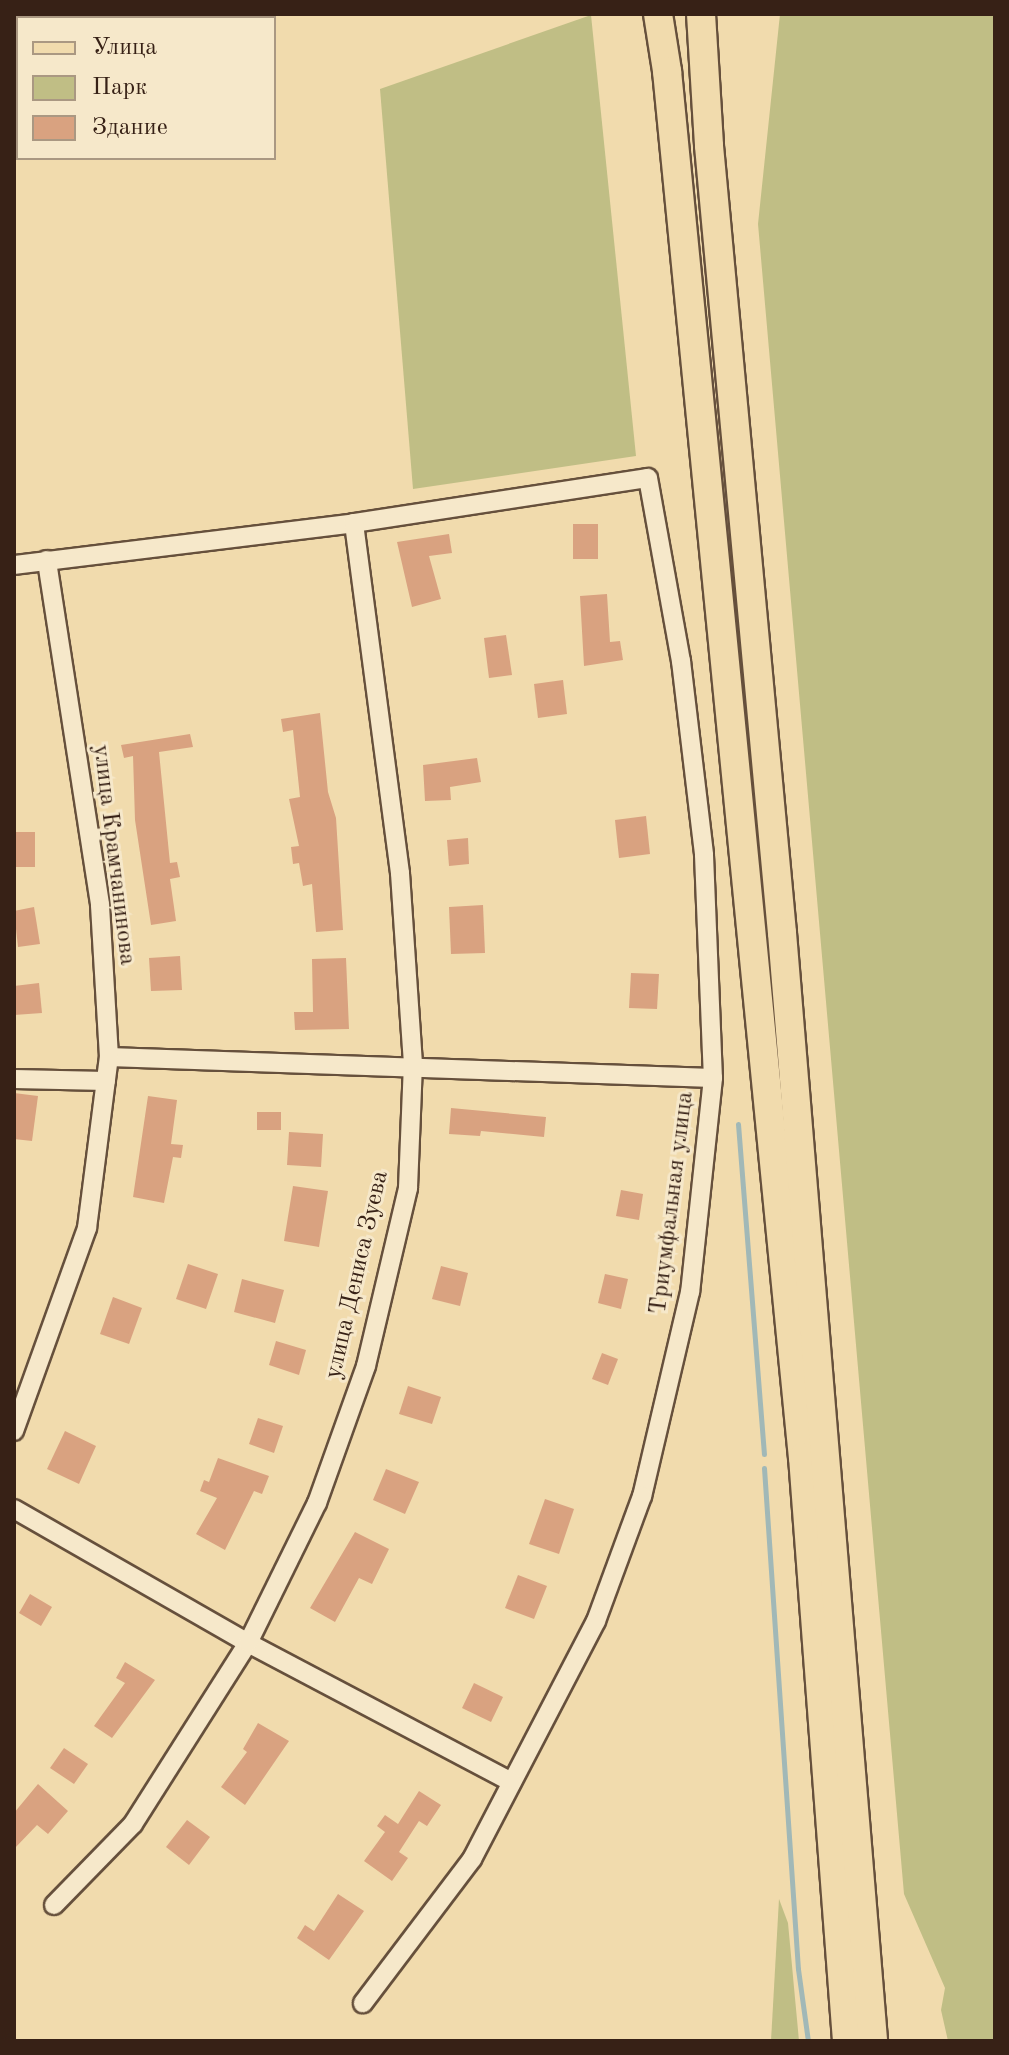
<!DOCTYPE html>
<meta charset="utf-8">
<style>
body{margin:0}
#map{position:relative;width:1009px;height:2055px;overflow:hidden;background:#f1dbad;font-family:"Old Standard TT",serif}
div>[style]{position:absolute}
.green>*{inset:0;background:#c0be85}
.stream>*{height:5px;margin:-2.5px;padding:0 2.5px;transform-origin:2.5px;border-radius:2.5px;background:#a1b8b7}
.building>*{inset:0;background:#d9a280}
.roads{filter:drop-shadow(2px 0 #66503c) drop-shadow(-2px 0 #66503c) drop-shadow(0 2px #66503c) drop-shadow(0 -2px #66503c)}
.minor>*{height:18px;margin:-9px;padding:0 9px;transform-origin:9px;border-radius:9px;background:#f6e8ca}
.primary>*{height:28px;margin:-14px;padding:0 14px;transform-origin:14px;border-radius:14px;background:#f1dbad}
span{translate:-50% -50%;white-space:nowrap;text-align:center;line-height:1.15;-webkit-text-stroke:6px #f6e8ca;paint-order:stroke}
.street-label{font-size:24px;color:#372116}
.frame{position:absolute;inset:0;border:16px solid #372116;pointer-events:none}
.legend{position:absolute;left:16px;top:16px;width:260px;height:144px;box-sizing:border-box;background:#f6e8ca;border:2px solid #aa9882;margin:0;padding:10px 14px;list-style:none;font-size:24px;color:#372116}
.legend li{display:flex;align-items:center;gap:16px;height:40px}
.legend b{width:40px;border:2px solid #aa9882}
</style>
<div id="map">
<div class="green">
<i style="clip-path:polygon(780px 14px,995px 14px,995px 2041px,948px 2041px,941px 2010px,945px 1988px,904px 1894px,758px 224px)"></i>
<i style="clip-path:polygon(591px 15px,636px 456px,413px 489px,380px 89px)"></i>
<i style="clip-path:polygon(779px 1899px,788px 1923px,799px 2041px,771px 2041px)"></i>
</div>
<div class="stream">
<i style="left:738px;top:1124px;width:331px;rotate:85.5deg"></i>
<i style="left:764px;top:1468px;width:502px;rotate:86.12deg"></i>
<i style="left:798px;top:1969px;width:73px;rotate:82.1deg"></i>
</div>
<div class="building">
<i style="clip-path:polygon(573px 524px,598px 524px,598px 559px,573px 559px)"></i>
<i style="clip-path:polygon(449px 534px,452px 553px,429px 556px,441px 599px,412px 607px,397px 542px)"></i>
<i style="clip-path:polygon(607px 594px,610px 642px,620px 641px,623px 660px,584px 666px,580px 596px)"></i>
<i style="clip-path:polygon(506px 635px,512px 675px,489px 678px,484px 638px)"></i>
<i style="clip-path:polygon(563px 680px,567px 714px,538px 718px,534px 684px)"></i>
<i style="clip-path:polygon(320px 713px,328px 792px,336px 818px,343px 930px,316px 932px,312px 884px,303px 886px,299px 863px,293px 864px,291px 847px,299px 846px,289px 799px,300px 797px,293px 730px,283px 732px,281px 719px)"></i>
<i style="clip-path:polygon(190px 734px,193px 747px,159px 752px,170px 863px,177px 862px,180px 877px,170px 879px,176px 921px,151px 925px,135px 820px,133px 756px,124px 758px,121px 745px)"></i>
<i style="clip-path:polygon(477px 758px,481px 782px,450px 787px,451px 800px,425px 801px,423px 765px)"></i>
<i style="clip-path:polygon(646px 816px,650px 854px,619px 858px,615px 820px)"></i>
<i style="clip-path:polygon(14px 832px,35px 832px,35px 867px,14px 867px)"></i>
<i style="clip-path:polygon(468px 838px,469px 864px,449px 866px,447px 840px)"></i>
<i style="clip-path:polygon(483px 905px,485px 953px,451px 954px,449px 907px)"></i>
<i style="clip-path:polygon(34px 907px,40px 944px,18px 947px,14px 911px)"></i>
<i style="clip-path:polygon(180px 956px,182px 990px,151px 991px,149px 958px)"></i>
<i style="clip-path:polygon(346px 958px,349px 1029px,295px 1030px,294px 1012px,313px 1012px,312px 959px)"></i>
<i style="clip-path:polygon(631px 973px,659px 974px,657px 1009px,629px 1008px)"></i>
<i style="clip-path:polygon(39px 983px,42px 1013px,14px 1015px,14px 986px)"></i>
<i style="clip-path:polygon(14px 1093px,38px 1096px,32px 1141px,14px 1139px)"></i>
<i style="clip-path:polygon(148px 1096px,177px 1100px,171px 1144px,183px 1145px,181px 1158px,173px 1157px,164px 1203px,133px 1197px)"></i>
<i style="clip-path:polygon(451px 1108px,546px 1117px,544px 1137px,481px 1131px,480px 1136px,449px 1134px)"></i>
<i style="clip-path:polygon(257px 1112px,281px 1112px,281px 1130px,257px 1130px)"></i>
<i style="clip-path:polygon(289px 1132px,323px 1134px,321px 1167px,287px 1165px)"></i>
<i style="clip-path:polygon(293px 1186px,328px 1191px,319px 1247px,284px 1241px)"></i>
<i style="clip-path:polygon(621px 1190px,643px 1194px,639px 1220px,616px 1216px)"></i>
<i style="clip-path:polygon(188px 1264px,218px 1274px,206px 1309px,176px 1299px)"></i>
<i style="clip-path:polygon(441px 1266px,468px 1273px,460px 1306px,432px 1299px)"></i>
<i style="clip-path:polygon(605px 1274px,628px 1279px,621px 1309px,598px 1303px)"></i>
<i style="clip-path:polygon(242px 1279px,284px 1290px,275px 1323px,234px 1312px)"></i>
<i style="clip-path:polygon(113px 1297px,142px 1308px,129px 1344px,100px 1334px)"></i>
<i style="clip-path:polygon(276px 1341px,306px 1350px,299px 1375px,269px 1365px)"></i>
<i style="clip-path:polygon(602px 1353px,618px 1359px,608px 1385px,592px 1379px)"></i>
<i style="clip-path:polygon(408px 1386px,441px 1397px,432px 1424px,399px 1414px)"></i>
<i style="clip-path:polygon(258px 1418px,283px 1426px,274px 1453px,249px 1444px)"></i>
<i style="clip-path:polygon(65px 1431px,96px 1446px,79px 1484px,47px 1469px)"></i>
<i style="clip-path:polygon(218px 1458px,269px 1476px,262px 1494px,254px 1491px,225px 1550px,196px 1534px,217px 1498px,200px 1491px,204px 1480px,209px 1482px)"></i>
<i style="clip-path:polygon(386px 1469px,419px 1482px,405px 1514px,373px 1500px)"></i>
<i style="clip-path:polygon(545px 1499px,574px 1509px,559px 1554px,529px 1544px)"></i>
<i style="clip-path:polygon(355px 1532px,389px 1549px,372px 1584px,359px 1578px,335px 1622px,310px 1608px)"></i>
<i style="clip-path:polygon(518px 1575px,547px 1586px,534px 1619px,505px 1608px)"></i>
<i style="clip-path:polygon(30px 1594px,52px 1607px,41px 1626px,19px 1613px)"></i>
<i style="clip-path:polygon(125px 1662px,155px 1680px,112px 1738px,94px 1726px,125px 1683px,116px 1678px)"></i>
<i style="clip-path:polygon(474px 1683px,503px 1697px,491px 1722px,462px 1708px)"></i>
<i style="clip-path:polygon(258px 1723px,289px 1741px,245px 1805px,221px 1787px,247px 1752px,243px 1749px)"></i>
<i style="clip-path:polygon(64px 1748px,88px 1764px,74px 1784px,50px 1768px)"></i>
<i style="clip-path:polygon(38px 1784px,68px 1811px,48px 1834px,37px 1825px,14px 1849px,14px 1813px)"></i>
<i style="clip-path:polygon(419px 1791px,441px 1805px,427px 1826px,419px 1821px,399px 1852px,408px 1858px,392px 1881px,364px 1861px,385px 1832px,377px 1826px,385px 1815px,398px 1824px)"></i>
<i style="clip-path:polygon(187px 1820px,210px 1837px,189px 1865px,166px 1847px)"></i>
<i style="clip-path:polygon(338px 1894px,364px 1911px,329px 1960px,297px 1938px,305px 1925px,314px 1931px)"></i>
</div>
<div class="roads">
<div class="minor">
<i style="left:14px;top:565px;width:343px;rotate:-7deg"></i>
<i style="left:354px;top:523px;width:297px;rotate:-8.7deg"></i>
<i style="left:648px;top:478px;width:186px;rotate:79.8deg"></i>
<i style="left:681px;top:661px;width:195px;rotate:83.2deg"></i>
<i style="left:704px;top:855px;width:223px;rotate:87.7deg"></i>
<i style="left:713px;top:1078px;width:215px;rotate:96.1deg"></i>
<i style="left:690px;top:1292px;width:210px;rotate:103.2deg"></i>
<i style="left:642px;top:1496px;width:133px;rotate:110.2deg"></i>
<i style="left:596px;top:1621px;width:268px;rotate:117.5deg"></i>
<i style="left:472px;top:1859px;width:181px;rotate:127.1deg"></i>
<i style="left:109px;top:1057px;width:604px;rotate:1.99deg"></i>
<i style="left:14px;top:1079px;width:92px;rotate:1.2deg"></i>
<i style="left:14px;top:1431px;width:216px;rotate:-70.2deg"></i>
<i style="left:87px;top:1228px;width:172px;rotate:-82.7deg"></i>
<i style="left:109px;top:1057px;width:153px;rotate:-93.4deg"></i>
<i style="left:100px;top:904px;width:348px;rotate:-98.8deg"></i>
<i style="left:14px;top:1509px;width:270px;rotate:29.8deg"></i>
<i style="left:248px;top:1643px;width:298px;rotate:27.8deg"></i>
<i style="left:54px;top:1905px;width:113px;rotate:-45.7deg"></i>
<i style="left:133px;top:1824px;width:214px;rotate:-57.6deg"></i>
<i style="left:248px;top:1643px;width:156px;rotate:-63.8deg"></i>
<i style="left:317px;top:1503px;width:145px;rotate:-70.3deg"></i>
<i style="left:366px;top:1366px;width:183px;rotate:-76.7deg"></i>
<i style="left:408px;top:1188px;width:124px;rotate:-87.7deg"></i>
<i style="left:413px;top:1064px;width:191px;rotate:-93.9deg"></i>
<i style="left:400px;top:873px;width:353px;rotate:-97.5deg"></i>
</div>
<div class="primary">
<i style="left:658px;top:14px;width:58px;rotate:81deg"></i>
<i style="left:667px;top:71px;width:1393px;rotate:84.4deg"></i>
<i style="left:803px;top:1457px;width:586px;rotate:85.69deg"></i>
<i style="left:701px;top:14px;width:132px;rotate:86.5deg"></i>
<i style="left:709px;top:146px;width:790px;rotate:84.7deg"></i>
<i style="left:782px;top:933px;width:1112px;rotate:85.3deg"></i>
</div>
</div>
<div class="street-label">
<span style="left:113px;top:855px;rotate:83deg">улица Крамчанинова</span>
<span style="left:673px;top:1203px;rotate:-83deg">Триумфальная улица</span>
<span style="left:358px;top:1275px;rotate:-77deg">улица Дениса Зуева</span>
</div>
<div class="frame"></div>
<ul class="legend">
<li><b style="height:10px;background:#f1dbad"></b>Улица</li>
<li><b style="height:22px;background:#c0be85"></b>Парк</li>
<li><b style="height:22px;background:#d9a280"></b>Здание</li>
</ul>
</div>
